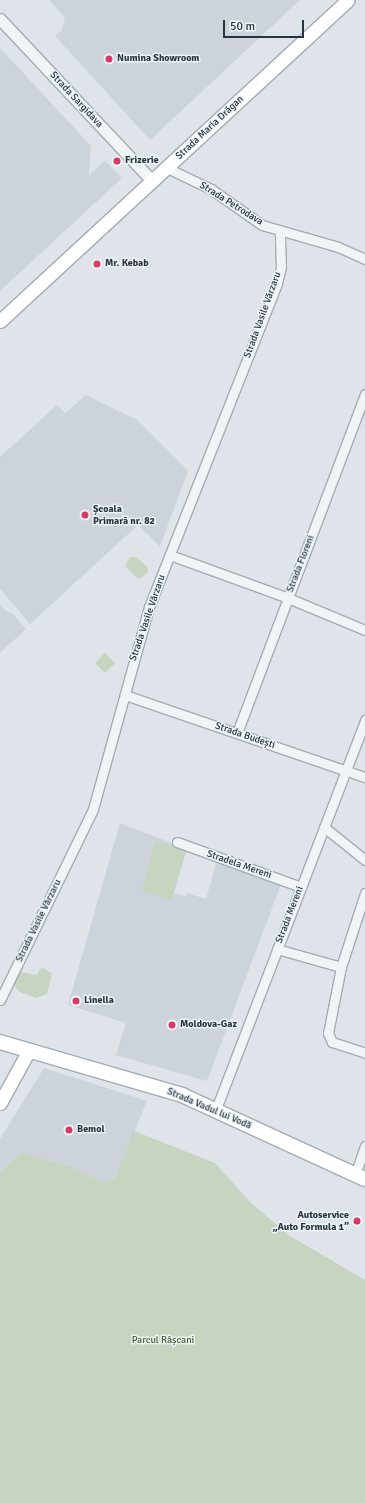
<!DOCTYPE html>
<meta charset="utf-8">
<style>
body{margin:0}
#map{position:relative;width:365px;height:1503px;overflow:hidden;background:#dee4e9;font-family:Signika,sans-serif}
div>[style]{position:absolute}
.built>*{inset:0;background:#ccd3db}
.green>*{inset:0;background:#c7d4bf}
.roads{filter:drop-shadow(1px 0 #a3acb3) drop-shadow(-1px 0 #a3acb3) drop-shadow(0 1px #a3acb3) drop-shadow(0 -1px #a3acb3)}
.minor>*{height:9px;margin:-4.5px;padding:0 4.5px;transform-origin:4.5px;border-radius:4.5px;background:#f1f4f7}
.tertiary>*{height:11px;margin:-5.5px;padding:0 5.5px;transform-origin:5.5px;border-radius:5.5px;background:#f1f4f7}
.secondary>*{height:13px;margin:-6.5px;padding:0 6.5px;transform-origin:6.5px;border-radius:6.5px;background:#fff}
.primary>*{height:14px;margin:-7px;padding:0 7px;transform-origin:7px;border-radius:7px;background:#fff}
.dots>*{width:11px;height:11px;translate:-50% -50%;box-sizing:border-box;border:2px solid #eef3f6;border-radius:50%}
span{translate:-50% -50%;white-space:nowrap;text-align:center;line-height:1.15;-webkit-text-stroke:3px #eef3f6;paint-order:stroke}
.poi-label{font-size:10px;color:#263441;font-weight:700}
.left{translate:0 -50%;text-align:left}
.right{translate:-100% -50%;text-align:right}
.street-label{font-size:10px;color:#263441}
.park-label{font-size:10px;color:#415e32}
.scale{position:absolute;left:223px;top:20px;width:81px;height:18px;box-sizing:border-box;border:2px solid #263441;border-top:0;padding-left:5px;font-size:12px;line-height:14px;white-space:nowrap;color:#263441;-webkit-text-stroke:3px #eef3f6;paint-order:stroke}
</style>
<div id="map">
<div class="built">
<i style="clip-path:polygon(49px 0,300px 0,150px 140px,55px 36px,62px 30px,65px 18px)"></i>
<i style="clip-path:polygon(0 48px,91px 146px,89px 175px,105px 161px,122px 178px,0 291px)"></i>
<i style="clip-path:polygon(86px 395px,137px 420px,188px 471px,160px 546px,138px 525px,30px 624px,0 589px,0 457px,57px 405px,65px 413px)"></i>
<i style="clip-path:polygon(0 605px,6px 611px,12px 613px,26px 629px,0 653px)"></i>
<i style="clip-path:polygon(120px 823px,187px 849px,174px 893px,186px 896px,187px 893px,206px 899px,217px 861px,281px 884px,207px 1081px,116px 1055px,126px 1023px,68px 1005px)"></i>
<i style="clip-path:polygon(44px 1068px,147px 1101px,115px 1178px,105px 1183px,75px 1168px,22px 1152px,0 1172px,0 1139px)"></i>
</div>
<div class="green">
<i style="clip-path:polygon(130px 557px,136px 557px,148px 567px,148px 571px,142px 578px,137px 578px,125px 566px)"></i>
<i style="clip-path:polygon(105px 653px,115px 663px,105px 673px,95px 663px)"></i>
<i style="clip-path:polygon(156px 841px,186px 850px,171px 900px,141px 891px)"></i>
<i style="clip-path:polygon(42px 967px,52px 974px,47px 994px,36px 998px,18px 991px,13px 983px,19px 972px,37px 975px)"></i>
<i style="clip-path:polygon(134px 1131px,215px 1163px,251px 1203px,290px 1236px,365px 1280px,365px 1503px,0 1503px,0 1172px,22px 1152px,75px 1168px,105px 1183px,115px 1178px)"></i>
</div>
<div class="roads">
<div class="minor">
<i style="left:167px;top:168px;width:49px;rotate:25.5deg"></i>
<i style="left:211px;top:189px;width:62px;rotate:35.2deg"></i>
<i style="left:262px;top:225px;width:79px;rotate:16.1deg"></i>
<i style="left:338px;top:247px;width:30px;rotate:24deg"></i>
<i style="left:170px;top:555px;width:126px;rotate:20deg"></i>
<i style="left:288px;top:598px;width:83px;rotate:22.6deg"></i>
<i style="left:125px;top:695px;width:254px;rotate:18.9deg"></i>
<i style="left:237px;top:733px;width:362px;rotate:-69.3deg"></i>
<i style="left:324px;top:827px;width:53px;rotate:38.8deg"></i>
<i style="left:177px;top:842px;width:132px;rotate:19.9deg"></i>
<i style="left:277px;top:949px;width:66px;rotate:15.7deg"></i>
<i style="left:341px;top:967px;width:67px;rotate:101.1deg"></i>
<i style="left:328px;top:1033px;width:10px;rotate:66deg"></i>
<i style="left:332px;top:1042px;width:35px;rotate:18deg"></i>
<i style="left:341px;top:967px;width:78px;rotate:-72deg"></i>
<i style="left:0;top:1000px;width:212px;rotate:-64deg"></i>
<i style="left:93px;top:809px;width:210px;rotate:-74.5deg"></i>
<i style="left:149px;top:607px;width:348px;rotate:-68.4deg"></i>
<i style="left:277px;top:283px;width:16px;rotate:-76deg"></i>
<i style="left:281px;top:267px;width:36px;rotate:-92deg"></i>
<i style="left:216px;top:1109px;width:417px;rotate:-69deg"></i>
<i style="left:355px;top:1175px;width:31px;rotate:-71deg"></i>
</div>
<div class="tertiary">
<i style="left:0;top:19px;width:222px;rotate:46.8deg"></i>
</div>
<div class="secondary">
<i style="left:0;top:321px;width:473px;rotate:-42.7deg"></i>
<i style="left:0;top:1103px;width:60px;rotate:-61.3deg"></i>
</div>
<div class="primary">
<i style="left:0;top:1042px;width:190px;rotate:16.2deg"></i>
<i style="left:182px;top:1095px;width:201px;rotate:24.7deg"></i>
</div>
</div>
<div class="dots">
<i style="left:109px;top:59px;background:#d83966"></i>
<i style="left:117px;top:161px;background:#d83966"></i>
<i style="left:97px;top:264px;background:#d83966"></i>
<i style="left:85px;top:515px;background:#d83966"></i>
<i style="left:76px;top:1001px;background:#d83966"></i>
<i style="left:172px;top:1025px;background:#d83966"></i>
<i style="left:69px;top:1130px;background:#d83966"></i>
<i style="left:357px;top:1221px;background:#d83966"></i>
</div>
<div class="poi-label">
<span class="left" style="left:117px;top:59px">Numina Showroom</span>
<span class="left" style="left:125px;top:161px">Frizerie</span>
<span class="left" style="left:105px;top:264px">Mr. Kebab</span>
<span class="left" style="left:93px;top:515px">Școala<br>Primară nr. 82</span>
<span class="left" style="left:84px;top:1001px">Linella</span>
<span class="left" style="left:180px;top:1025px">Moldova-Gaz</span>
<span class="left" style="left:77px;top:1130px">Bemol</span>
<span class="right" style="left:349px;top:1221px">Autoservice<br>„Auto Formula 1”</span>
</div>
<div class="street-label">
<span style="left:76px;top:100px;rotate:47deg">Strada Sargidava</span>
<span style="left:210px;top:128px;rotate:-43deg">Strada Maria Drăgan</span>
<span style="left:231px;top:204px;rotate:32deg">Strada Petrodava</span>
<span style="left:263px;top:315px;rotate:-70deg">Strada Vasile Vărzaru</span>
<span style="left:301px;top:564px;rotate:-69deg">Strada Floreni</span>
<span style="left:148px;top:618px;rotate:-71deg">Strada Vasile Vărzaru</span>
<span style="left:245px;top:736px;rotate:19deg">Strada Budești</span>
<span style="left:239px;top:865px;rotate:19deg">Stradela Mereni</span>
<span style="left:290px;top:915px;rotate:-69deg">Strada Mereni</span>
<span style="left:39px;top:921px;rotate:-64deg">Strada Vasile Vărzaru</span>
<span style="left:209px;top:1109px;rotate:23deg">Strada Vadul lui Vodă</span>
</div>
<div class="park-label">
<span style="left:163px;top:1341px">Parcul Râșcani</span>
</div>
<div class="scale">50 m</div>
</div>
